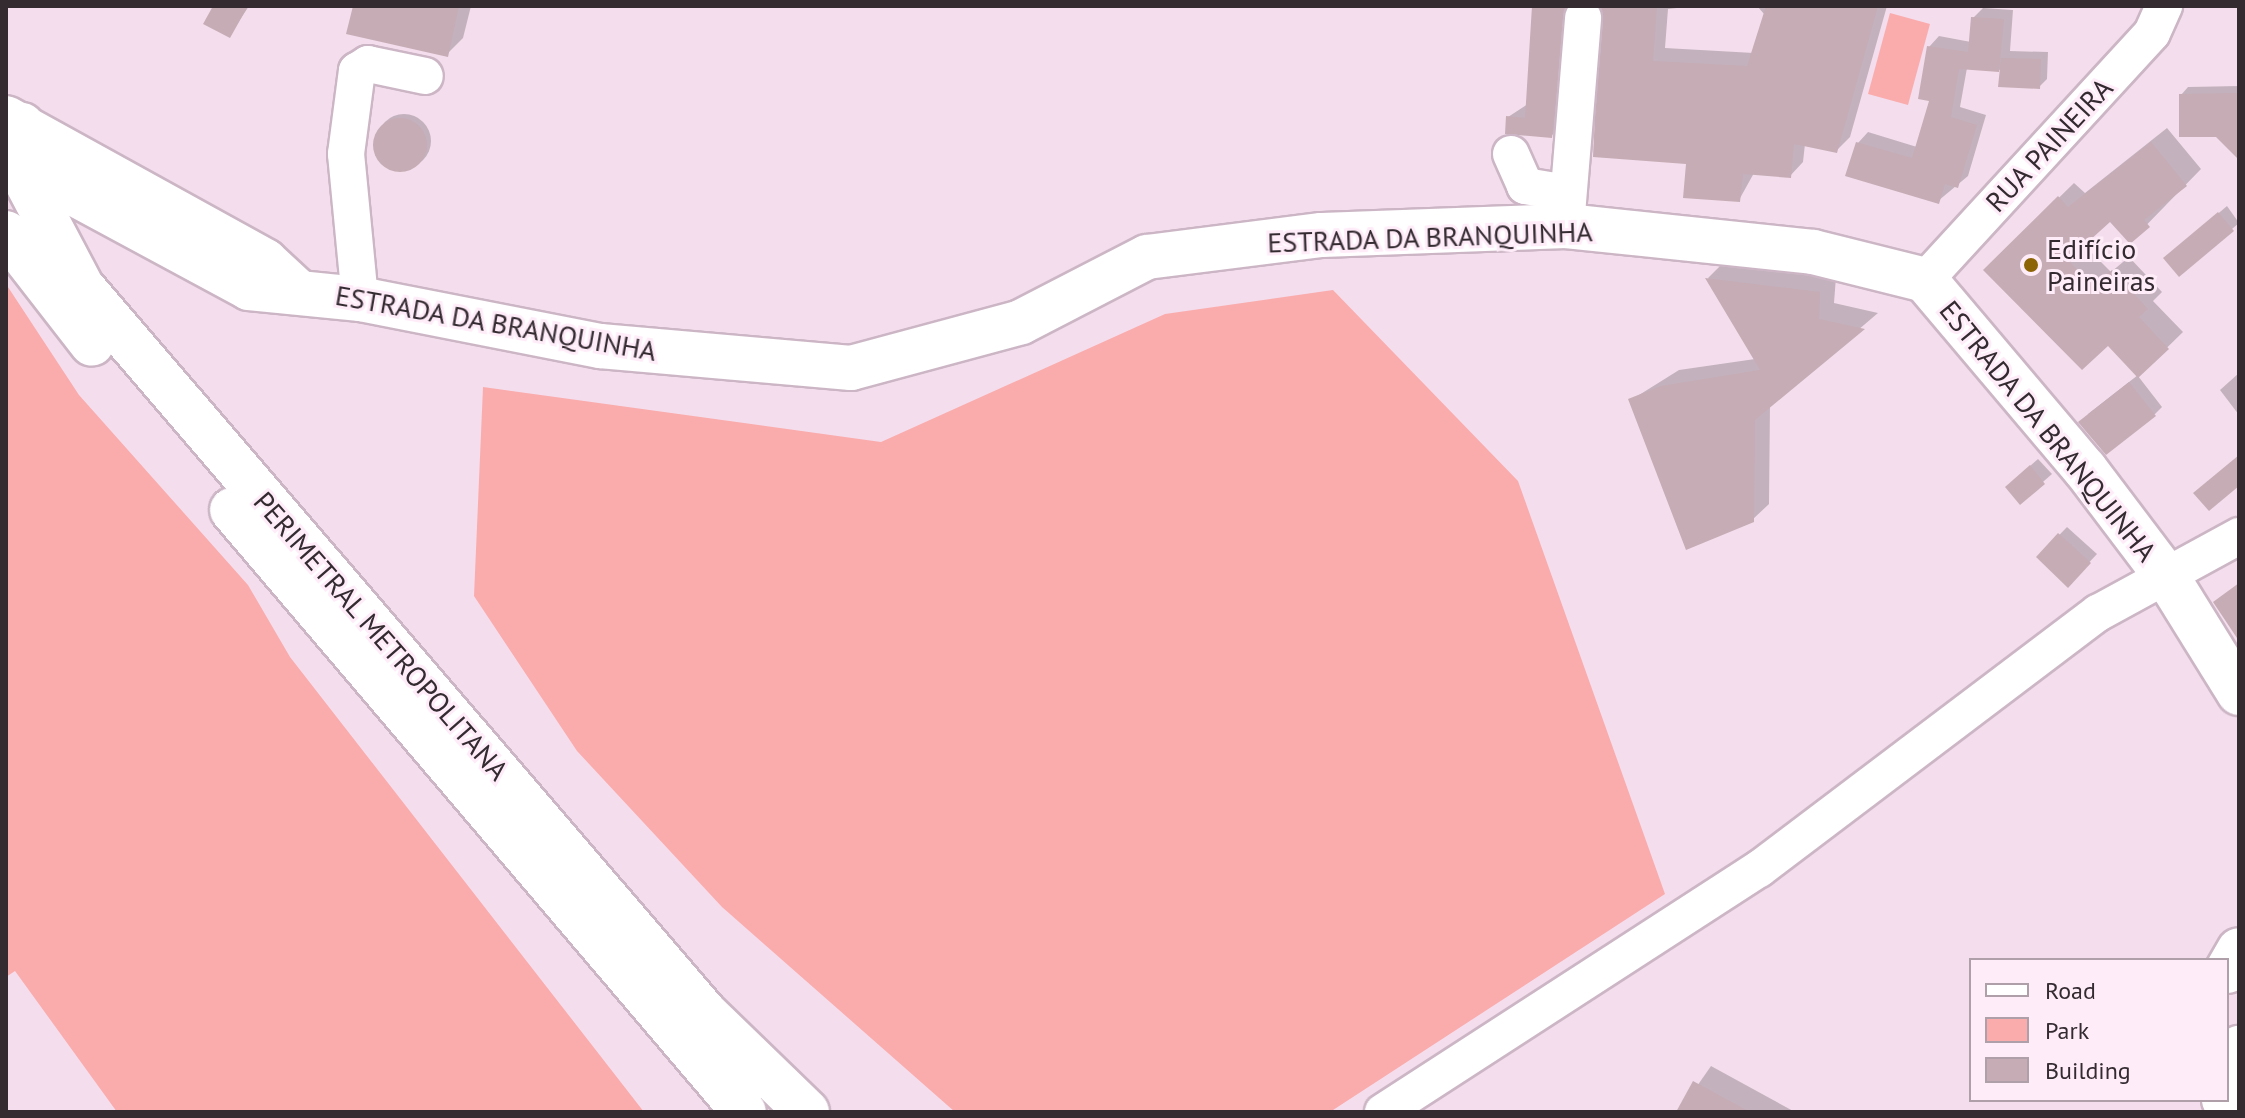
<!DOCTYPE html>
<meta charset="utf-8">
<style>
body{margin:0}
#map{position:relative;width:2245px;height:1118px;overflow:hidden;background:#f4deed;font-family:"PT Sans",sans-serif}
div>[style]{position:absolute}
.green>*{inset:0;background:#faacad}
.shadow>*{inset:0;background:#0003}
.round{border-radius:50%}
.building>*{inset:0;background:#c6acb4}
.roads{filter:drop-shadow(2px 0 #ccb6c5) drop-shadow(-2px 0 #ccb6c5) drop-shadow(0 2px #ccb6c5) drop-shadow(0 -2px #ccb6c5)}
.minor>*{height:36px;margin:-18px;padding:0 18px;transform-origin:18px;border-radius:18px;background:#fff}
.major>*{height:44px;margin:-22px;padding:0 22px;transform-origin:22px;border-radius:22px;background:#fff}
.dots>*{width:22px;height:22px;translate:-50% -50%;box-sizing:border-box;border:4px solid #ffecf9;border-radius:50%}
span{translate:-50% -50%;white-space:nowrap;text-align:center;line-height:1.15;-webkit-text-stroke:6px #ffecf9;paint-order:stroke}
.street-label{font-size:28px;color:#342b31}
.poi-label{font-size:28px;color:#342b31}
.left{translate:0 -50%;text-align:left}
.frame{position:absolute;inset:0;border:8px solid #342b31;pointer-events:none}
.legend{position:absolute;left:1969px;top:958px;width:260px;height:144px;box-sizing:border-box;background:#ffecf9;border:2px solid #ae9fa9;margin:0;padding:10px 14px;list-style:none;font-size:24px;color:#342b31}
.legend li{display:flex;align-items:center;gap:16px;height:40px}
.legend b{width:40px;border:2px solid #ae9fa9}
</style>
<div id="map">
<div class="green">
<i style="clip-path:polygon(1890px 13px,1930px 24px,1908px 105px,1868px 94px)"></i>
<i style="clip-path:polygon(6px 284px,79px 395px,248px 585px,290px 657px,644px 1112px,117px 1112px,15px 971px,6px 977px)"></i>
<i style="clip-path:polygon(1333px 290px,1518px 481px,1665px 894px,1330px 1112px,955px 1112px,722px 907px,577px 751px,474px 596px,483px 387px,881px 442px,1165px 314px)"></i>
</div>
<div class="shadow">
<i style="clip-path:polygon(215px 6px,249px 6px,229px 36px)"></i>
<i style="clip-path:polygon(355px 6px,471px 6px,463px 38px,447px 54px)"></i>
<i style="clip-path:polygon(1535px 6px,1574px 6px,1565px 123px,1551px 136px,1508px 117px,1528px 104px)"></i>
<i style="clip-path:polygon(1595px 6px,1695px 6px,1668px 9px,1665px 48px,1754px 53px,1765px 15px,1757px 6px,1887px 6px,1850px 137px,1836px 151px,1805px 144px,1803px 162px,1790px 176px,1754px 173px,1739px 200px,1688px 162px)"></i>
<i style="clip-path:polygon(1983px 8px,2013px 10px,2010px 51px,2048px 52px,2047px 79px,2039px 87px,2002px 70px,1967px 68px,1960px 107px,1986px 115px,1968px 176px,1938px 201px,1858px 143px,1868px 132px,1917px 147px,1932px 100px,1929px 47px,1939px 36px,1971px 42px,1973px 18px)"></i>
<i style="clip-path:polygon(2239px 86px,2239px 157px,2181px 95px,2188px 87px)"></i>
<i class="round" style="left:377px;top:114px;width:54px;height:54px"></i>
<i style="clip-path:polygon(2167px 128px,2201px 169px,2130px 242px,2111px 220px,2083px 244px,2111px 272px,2129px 257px,2162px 292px,2153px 301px,2183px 332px,2138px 376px,2162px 407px,2155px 414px,2088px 414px,2138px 375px,2108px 343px,1985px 270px,2074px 183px,2085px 193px)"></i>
<i style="clip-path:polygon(2227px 206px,2239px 223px,2179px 274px,2174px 251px)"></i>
<i style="clip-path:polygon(1723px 263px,1836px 277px,1834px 303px,1878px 313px,1770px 405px,1769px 504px,1752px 520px,1631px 400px,1679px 370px,1755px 359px,1708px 278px)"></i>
<i style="clip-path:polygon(2239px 373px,2239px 415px,2220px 390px)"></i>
<i style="clip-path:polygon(2038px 459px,2052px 474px,2020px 502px,2015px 479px)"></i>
<i style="clip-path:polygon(2067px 527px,2097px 554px,2068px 585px,2038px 557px)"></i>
<i style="clip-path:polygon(1711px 1066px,1795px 1112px,1679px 1112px)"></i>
</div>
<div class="building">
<i style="clip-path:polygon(213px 6px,248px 6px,230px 38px,203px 24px)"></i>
<i style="clip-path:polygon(353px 6px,459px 6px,448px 57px,346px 34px)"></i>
<i style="clip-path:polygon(1532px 6px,1566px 6px,1552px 138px,1505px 134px,1506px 116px,1525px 118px)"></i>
<i style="clip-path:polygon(1600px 6px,1657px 6px,1653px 61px,1747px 66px,1766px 6px,1878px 6px,1837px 153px,1794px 144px,1791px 178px,1743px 174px,1740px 202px,1683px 198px,1686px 164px,1593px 157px)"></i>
<i style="clip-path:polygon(1971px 17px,2004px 19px,1999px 72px,1959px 69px,1951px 117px,1977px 125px,1958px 188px,1945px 184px,1939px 204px,1845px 176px,1856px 142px,1912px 158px,1929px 101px,1918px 99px,1927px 46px,1968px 52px)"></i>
<i style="clip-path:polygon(2001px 58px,2041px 59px,2040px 89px,1998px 87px)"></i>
<i style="clip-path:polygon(2239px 93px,2239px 160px,2216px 137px,2179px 137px,2179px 94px)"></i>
<i class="round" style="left:373px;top:118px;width:54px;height:54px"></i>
<i style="clip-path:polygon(2151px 142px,2187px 186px,2144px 220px,2150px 227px,2130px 244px,2110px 222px,2068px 260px,2094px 286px,2112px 270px,2148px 309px,2139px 317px,2169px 349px,2138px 378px,2108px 346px,2082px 370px,1983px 270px,2058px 196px,2068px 207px)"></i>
<i style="clip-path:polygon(2218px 212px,2234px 231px,2179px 277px,2163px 258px)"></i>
<i style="clip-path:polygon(1705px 278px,1820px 292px,1819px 319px,1865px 329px,1755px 420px,1754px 522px,1686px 550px,1628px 399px,1661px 386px,1760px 370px)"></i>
<i style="clip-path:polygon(2129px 382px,2156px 416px,2106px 455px,2078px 422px)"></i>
<i style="clip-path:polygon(2239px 455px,2239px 486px,2209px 511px,2193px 493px)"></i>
<i style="clip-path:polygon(2030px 465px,2045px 484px,2020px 505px,2005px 487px)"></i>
<i style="clip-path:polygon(2058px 533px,2091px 563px,2068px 588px,2036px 557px)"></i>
<i style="clip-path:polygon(2239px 583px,2239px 641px,2213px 602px)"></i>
<i style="clip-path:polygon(1693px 1081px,1750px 1112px,1676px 1112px)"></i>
</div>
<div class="roads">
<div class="minor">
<i style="left:1511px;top:154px;width:35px;rotate:66deg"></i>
<i style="left:1525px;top:186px;width:43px;rotate:9.5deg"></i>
<i style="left:1566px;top:226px;width:209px;rotate:-85.3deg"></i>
<i style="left:1925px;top:280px;width:335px;rotate:-47.4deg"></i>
<i style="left:2152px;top:33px;width:30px;rotate:-66deg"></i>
<i style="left:360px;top:299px;width:146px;rotate:-95.5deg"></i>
<i style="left:346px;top:154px;width:84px;rotate:-82.5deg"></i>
<i style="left:357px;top:71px;width:13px;rotate:-32deg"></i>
<i style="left:368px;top:64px;width:58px;rotate:11.9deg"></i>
<i style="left:1383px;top:1112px;width:448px;rotate:-32.9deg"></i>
<i style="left:1759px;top:869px;width:425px;rotate:-37.1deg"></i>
<i style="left:2098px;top:613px;width:161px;rotate:-28.6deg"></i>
</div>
<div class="major">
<i style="left:6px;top:118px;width:296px;rotate:28.9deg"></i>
<i style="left:265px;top:261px;width:41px;rotate:43deg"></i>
<i style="left:22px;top:125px;width:37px;rotate:99deg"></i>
<i style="left:16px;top:162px;width:141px;rotate:62.2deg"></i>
<i style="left:82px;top:287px;width:957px;rotate:49.37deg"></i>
<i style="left:705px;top:1013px;width:142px;rotate:44.1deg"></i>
<i style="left:6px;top:157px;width:276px;rotate:28.3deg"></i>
<i style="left:249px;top:288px;width:112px;rotate:5.7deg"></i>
<i style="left:360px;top:299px;width:245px;rotate:11.1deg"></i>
<i style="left:600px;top:346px;width:252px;rotate:5deg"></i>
<i style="left:851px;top:368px;width:176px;rotate:-15.1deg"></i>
<i style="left:1021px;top:322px;width:142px;rotate:-27.3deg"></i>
<i style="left:1147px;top:257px;width:176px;rotate:-7.2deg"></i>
<i style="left:1322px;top:235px;width:244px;rotate:-2.1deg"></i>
<i style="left:1566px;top:226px;width:248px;rotate:6deg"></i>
<i style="left:1813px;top:252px;width:115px;rotate:14deg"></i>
<i style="left:1925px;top:280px;width:248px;rotate:49.8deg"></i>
<i style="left:2085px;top:469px;width:139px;rotate:52.9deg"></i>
<i style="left:2169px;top:580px;width:133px;rotate:58.2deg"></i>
<i style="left:6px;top:233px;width:140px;rotate:52.2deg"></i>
<i style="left:232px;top:510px;width:790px;rotate:49.62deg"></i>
<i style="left:2227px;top:971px;width:24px;rotate:-60deg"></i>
<i style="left:2227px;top:1073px;width:28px;rotate:-64deg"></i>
<i style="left:2224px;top:1100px;width:19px;rotate:39deg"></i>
</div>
</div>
<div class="dots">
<i style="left:2031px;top:265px;background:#8c6405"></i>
</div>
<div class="street-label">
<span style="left:2049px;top:145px;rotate:-47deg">RUA PAINEIRA</span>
<span style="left:1430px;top:237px;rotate:-2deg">ESTRADA DA BRANQUINHA</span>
<span style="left:496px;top:323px;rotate:10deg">ESTRADA DA BRANQUINHA</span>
<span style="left:2048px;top:431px;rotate:51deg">ESTRADA DA BRANQUINHA</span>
<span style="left:381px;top:636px;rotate:49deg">PERIMETRAL METROPOLITANA</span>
</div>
<div class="poi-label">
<span class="left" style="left:2047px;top:265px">Edifício<br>Paineiras</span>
</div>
<div class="frame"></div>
<ul class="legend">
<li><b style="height:10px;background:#fff"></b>Road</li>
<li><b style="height:22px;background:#faacad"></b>Park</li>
<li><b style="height:22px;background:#c6acb4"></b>Building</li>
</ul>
</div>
